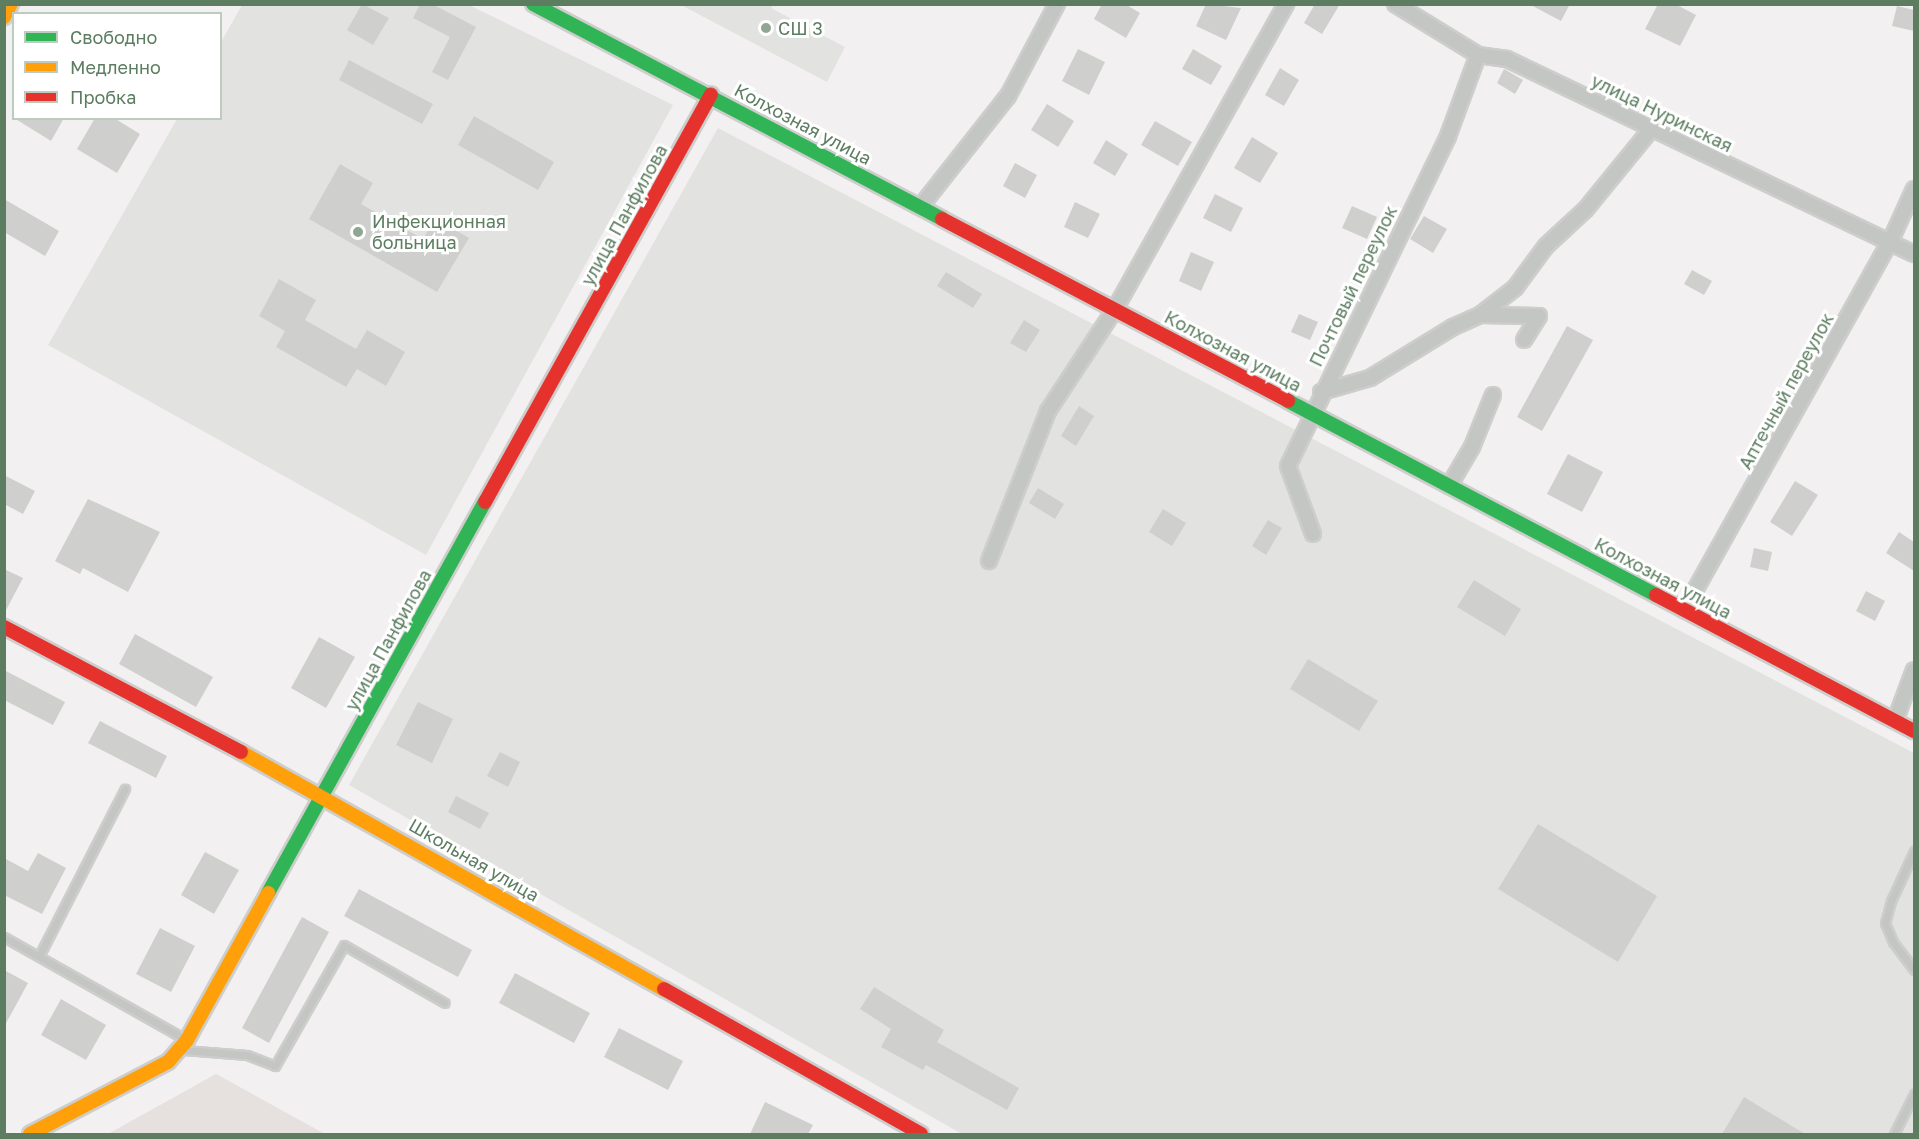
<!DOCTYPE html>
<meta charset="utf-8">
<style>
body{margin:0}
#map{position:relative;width:1919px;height:1139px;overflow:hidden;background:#f3f0f1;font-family:"Golos Text",sans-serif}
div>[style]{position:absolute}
.built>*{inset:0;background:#e2e3e1}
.green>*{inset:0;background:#e6e0de}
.building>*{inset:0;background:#cfd0ce}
.roads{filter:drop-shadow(2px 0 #cdcecc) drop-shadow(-2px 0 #cdcecc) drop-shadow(0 2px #cdcecc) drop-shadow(0 -2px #cdcecc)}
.lane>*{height:7px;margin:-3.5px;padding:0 3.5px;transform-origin:3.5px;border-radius:3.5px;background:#c4c6c4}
.street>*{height:14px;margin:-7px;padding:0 7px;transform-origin:7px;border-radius:7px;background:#c4c6c4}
.fast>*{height:14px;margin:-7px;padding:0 7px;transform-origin:7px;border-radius:7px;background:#30b455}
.slow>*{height:14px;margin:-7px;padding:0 7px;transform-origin:7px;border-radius:7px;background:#ff9f0a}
.jam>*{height:14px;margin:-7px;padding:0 7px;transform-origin:7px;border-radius:7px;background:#e5322d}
.dots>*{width:16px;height:16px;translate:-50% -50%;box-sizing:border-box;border:3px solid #fff;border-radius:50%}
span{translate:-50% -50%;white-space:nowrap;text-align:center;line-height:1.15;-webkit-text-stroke:6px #fff;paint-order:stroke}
.poi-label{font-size:18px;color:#5c7d60}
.left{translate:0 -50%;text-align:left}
.street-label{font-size:18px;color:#5c7d60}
.frame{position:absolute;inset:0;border:6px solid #5c7d60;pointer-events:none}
.legend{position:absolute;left:12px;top:12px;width:210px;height:108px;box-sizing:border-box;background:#fff;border:2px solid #becbbf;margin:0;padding:8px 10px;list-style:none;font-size:18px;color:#5c7d60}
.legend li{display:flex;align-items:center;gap:12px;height:30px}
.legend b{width:30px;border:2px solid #becbbf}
</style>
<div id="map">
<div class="built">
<i style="clip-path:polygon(242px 5px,469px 5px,673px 105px,426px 555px,48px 345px,177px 119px,220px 118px,221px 42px)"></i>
<i style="clip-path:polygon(681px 5px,773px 5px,771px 8px,845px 47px,827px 82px)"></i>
<i style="clip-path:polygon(718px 128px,1914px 753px,1914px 1134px,962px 1134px,349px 785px)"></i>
</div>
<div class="green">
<i style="clip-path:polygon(216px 1074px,325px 1134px,108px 1134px)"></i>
</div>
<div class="building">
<i style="clip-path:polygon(362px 4px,389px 18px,373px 45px,347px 30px)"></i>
<i style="clip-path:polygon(420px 4px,432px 4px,476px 27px,448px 80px,432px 72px,450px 37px,413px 18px)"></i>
<i style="clip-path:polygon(1102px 4px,1125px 4px,1140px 13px,1126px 38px,1094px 19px)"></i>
<i style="clip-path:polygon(1206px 4px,1241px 8px,1226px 40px,1196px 26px)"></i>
<i style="clip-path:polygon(1315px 4px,1340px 4px,1322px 34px,1304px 23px)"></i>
<i style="clip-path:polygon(1529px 4px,1570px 4px,1561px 21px)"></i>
<i style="clip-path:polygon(1658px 4px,1675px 4px,1696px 15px,1680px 46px,1645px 29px)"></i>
<i style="clip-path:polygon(1897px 6px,1914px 10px,1914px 31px,1892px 26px)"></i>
<i style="clip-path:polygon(1078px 49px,1105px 62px,1089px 95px,1062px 81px)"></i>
<i style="clip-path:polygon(1193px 49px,1222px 66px,1211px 85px,1182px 69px)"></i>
<i style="clip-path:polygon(349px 60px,433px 104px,422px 124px,339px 80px)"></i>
<i style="clip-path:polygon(1280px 68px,1299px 80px,1284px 106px,1265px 95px)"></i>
<i style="clip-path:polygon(1504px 69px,1523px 80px,1515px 94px,1497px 83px)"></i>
<i style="clip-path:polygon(1047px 104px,1074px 121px,1058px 147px,1031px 130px)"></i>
<i style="clip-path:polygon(474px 116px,554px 162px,538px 190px,458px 145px)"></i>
<i style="clip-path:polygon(14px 118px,64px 118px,51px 141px)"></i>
<i style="clip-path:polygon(95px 118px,114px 118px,140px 134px,117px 173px,77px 149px)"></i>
<i style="clip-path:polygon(1155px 121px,1192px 142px,1178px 166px,1141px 145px)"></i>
<i style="clip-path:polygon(1252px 137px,1278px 153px,1260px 183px,1234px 168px)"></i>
<i style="clip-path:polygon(1106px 140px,1128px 154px,1115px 176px,1093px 163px)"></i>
<i style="clip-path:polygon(1015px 163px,1037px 175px,1025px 198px,1003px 186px)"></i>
<i style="clip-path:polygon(340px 164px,373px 183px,361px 204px,423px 239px,435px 218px,469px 238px,437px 292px,309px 219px)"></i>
<i style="clip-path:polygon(1215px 194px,1243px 208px,1231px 232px,1203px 218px)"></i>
<i style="clip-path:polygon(4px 199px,59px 231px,45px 256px,4px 232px)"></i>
<i style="clip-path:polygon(1075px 202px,1100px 214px,1088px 238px,1064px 227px)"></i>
<i style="clip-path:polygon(1352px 206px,1377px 217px,1367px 239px,1342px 228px)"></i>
<i style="clip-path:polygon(1424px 216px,1447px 229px,1433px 253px,1410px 239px)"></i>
<i style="clip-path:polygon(1191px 252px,1214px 262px,1201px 291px,1179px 281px)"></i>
<i style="clip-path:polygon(1692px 270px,1712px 281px,1704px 295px,1684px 284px)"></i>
<i style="clip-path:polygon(946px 272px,982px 294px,973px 308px,937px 286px)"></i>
<i style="clip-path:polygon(279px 279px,316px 300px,305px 320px,356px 349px,367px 330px,405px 352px,386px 386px,357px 369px,346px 387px,276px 347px,285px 331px,259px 316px)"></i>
<i style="clip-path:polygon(1299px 314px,1318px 322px,1310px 340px,1291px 332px)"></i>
<i style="clip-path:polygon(1024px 320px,1040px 330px,1026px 352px,1010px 343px)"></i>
<i style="clip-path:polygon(1567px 326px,1593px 340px,1542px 431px,1517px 417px)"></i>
<i style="clip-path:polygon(1079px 406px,1094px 416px,1076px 446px,1061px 436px)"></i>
<i style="clip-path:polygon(1568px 454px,1603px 472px,1582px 512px,1547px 494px)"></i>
<i style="clip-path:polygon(4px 475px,35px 491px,23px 514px,4px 504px)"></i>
<i style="clip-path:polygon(1795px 481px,1818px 495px,1792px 536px,1770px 522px)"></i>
<i style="clip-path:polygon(1038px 488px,1064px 504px,1055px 519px,1029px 503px)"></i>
<i style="clip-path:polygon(88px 499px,160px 532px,128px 592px,83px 568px,80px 574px,55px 561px)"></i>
<i style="clip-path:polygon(1163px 509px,1186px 523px,1172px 546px,1149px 532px)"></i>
<i style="clip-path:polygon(1268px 520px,1282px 528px,1266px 555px,1252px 546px)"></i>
<i style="clip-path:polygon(1899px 532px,1914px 542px,1914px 571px,1886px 553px)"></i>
<i style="clip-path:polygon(1754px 548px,1772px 552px,1768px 571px,1750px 567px)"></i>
<i style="clip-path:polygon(4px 569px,23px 578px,4px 614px)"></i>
<i style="clip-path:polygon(1474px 580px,1521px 609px,1505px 636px,1457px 607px)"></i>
<i style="clip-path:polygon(1866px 591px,1885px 601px,1875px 621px,1856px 611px)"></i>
<i style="clip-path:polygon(135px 634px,213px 677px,196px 707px,119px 664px)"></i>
<i style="clip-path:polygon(319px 637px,355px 657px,326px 708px,291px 688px)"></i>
<i style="clip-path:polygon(1308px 659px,1378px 701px,1359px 731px,1290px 689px)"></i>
<i style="clip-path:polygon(4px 670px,65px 702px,53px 725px,4px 700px)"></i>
<i style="clip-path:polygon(418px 702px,453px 719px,432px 763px,396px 745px)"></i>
<i style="clip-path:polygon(100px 721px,167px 756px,156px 778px,88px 743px)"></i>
<i style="clip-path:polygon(500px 752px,520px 762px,508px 787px,487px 776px)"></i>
<i style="clip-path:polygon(456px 796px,489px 813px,480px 829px,448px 812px)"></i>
<i style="clip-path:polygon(1538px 824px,1657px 896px,1618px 962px,1498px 889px)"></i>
<i style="clip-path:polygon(205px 852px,239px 870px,214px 914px,181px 895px)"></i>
<i style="clip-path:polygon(38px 853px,66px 868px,42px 914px,4px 895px,4px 858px,28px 871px)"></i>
<i style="clip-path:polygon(359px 889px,472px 950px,458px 977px,344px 916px)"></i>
<i style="clip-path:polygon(302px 917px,329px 932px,269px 1043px,242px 1028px)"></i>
<i style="clip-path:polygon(160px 928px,195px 946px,171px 992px,136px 974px)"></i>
<i style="clip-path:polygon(4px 970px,28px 983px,4px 1027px)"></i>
<i style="clip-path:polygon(515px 973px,590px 1013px,574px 1043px,499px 1003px)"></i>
<i style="clip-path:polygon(874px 987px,944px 1030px,937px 1042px,1019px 1088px,1007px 1110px,926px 1065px,923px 1070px,881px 1047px,891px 1029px,860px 1009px)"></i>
<i style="clip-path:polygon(61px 999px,106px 1025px,86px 1060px,41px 1035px)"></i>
<i style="clip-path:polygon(619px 1028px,683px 1061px,668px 1090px,604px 1057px)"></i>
<i style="clip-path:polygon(1744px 1097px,1805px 1134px,1722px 1134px)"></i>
<i style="clip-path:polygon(765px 1102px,813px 1125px,808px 1134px,750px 1134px)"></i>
</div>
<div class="roads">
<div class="lane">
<i style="left:1914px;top:851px;width:55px;rotate:114.7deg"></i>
<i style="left:1891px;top:901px;width:23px;rotate:105deg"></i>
<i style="left:1885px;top:923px;width:21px;rotate:67deg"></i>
<i style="left:1893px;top:942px;width:35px;rotate:53deg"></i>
<i style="left:4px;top:937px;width:208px;rotate:29.4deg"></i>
<i style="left:39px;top:956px;width:188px;rotate:-62.8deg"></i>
<i style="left:184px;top:1050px;width:63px;rotate:4.5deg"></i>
<i style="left:247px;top:1055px;width:30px;rotate:21deg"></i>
<i style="left:275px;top:1066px;width:139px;rotate:-60.3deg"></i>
<i style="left:344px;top:945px;width:116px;rotate:29.9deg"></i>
<i style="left:1894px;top:1134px;width:45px;rotate:-63.4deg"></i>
</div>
<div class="street">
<i style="left:1395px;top:4px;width:97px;rotate:31.6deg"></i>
<i style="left:1478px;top:55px;width:29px;rotate:8deg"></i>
<i style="left:1507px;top:59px;width:451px;rotate:25.6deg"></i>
<i style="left:921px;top:206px;width:140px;rotate:-51.7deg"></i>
<i style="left:1008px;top:96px;width:104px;rotate:-62deg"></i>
<i style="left:1480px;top:315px;width:44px;rotate:-37.6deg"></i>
<i style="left:1515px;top:288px;width:52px;rotate:-53.6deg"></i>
<i style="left:1546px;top:246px;width:54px;rotate:-42.8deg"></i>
<i style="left:1586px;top:209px;width:104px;rotate:-50.8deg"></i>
<i style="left:1321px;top:392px;width:51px;rotate:-15.9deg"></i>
<i style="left:1370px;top:378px;width:97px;rotate:-31.6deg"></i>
<i style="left:1453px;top:327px;width:30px;rotate:-24deg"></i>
<i style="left:1480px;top:315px;width:59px;rotate:1deg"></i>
<i style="left:1539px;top:316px;width:28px;rotate:122deg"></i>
<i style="left:1449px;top:486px;width:45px;rotate:-59.5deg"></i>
<i style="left:1472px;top:447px;width:56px;rotate:-68deg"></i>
<i style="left:1313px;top:534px;width:72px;rotate:-110.2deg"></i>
<i style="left:1288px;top:466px;width:367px;rotate:-64.1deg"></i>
<i style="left:1448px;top:136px;width:86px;rotate:-69.7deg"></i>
<i style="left:989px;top:561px;width:161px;rotate:-68.5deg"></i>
<i style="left:1048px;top:411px;width:122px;rotate:-56.7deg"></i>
<i style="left:1115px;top:309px;width:350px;rotate:-60.7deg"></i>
<i style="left:1684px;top:610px;width:422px;rotate:-60.8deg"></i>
<i style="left:1890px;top:242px;width:58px;rotate:-65.6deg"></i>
<i style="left:1895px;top:721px;width:54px;rotate:-69.6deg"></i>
</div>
<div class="fast">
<i style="left:533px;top:4px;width:462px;rotate:27.7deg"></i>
<i style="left:1288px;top:401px;width:416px;rotate:27.8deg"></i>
<i style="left:268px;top:893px;width:447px;rotate:-61deg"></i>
</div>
<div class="slow">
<i style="left:4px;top:17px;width:15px;rotate:-62deg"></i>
<i style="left:241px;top:752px;width:485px;rotate:29.3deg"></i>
<i style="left:30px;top:1134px;width:156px;rotate:-27.6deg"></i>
<i style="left:168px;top:1062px;width:29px;rotate:-49deg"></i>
<i style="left:187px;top:1040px;width:168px;rotate:-61.1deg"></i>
</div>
<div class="jam">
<i style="left:942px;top:219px;width:391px;rotate:27.7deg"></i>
<i style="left:485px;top:502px;width:466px;rotate:-61deg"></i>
<i style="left:1656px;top:595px;width:292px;rotate:27.8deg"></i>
<i style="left:4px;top:627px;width:268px;rotate:27.8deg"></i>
<i style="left:664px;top:989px;width:295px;rotate:29.4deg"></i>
</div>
</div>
<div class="dots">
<i style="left:766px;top:28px;background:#91a593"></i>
<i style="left:358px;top:232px;background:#91a593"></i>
</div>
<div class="poi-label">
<span class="left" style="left:778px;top:28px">СШ 3</span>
<span class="left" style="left:372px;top:232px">Инфекционная<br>больница</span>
</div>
<div class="street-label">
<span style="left:1662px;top:113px;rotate:26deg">улица Нуринская</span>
<span style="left:803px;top:124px;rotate:28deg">Колхозная улица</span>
<span style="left:624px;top:215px;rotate:-61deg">улица Панфилова</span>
<span style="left:1353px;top:286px;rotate:-64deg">Почтовый переулок</span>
<span style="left:1233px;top:351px;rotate:28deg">Колхозная улица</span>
<span style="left:1786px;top:391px;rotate:-61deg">Аптечный переулок</span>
<span style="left:1663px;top:578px;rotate:28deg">Колхозная улица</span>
<span style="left:388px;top:640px;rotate:-61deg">улица Панфилова</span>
<span style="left:474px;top:860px;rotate:30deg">Школьная улица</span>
</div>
<div class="frame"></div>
<ul class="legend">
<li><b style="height:8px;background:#30b455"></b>Свободно</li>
<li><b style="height:8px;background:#ff9f0a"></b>Медленно</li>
<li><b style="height:8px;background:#e5322d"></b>Пробка</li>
</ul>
</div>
